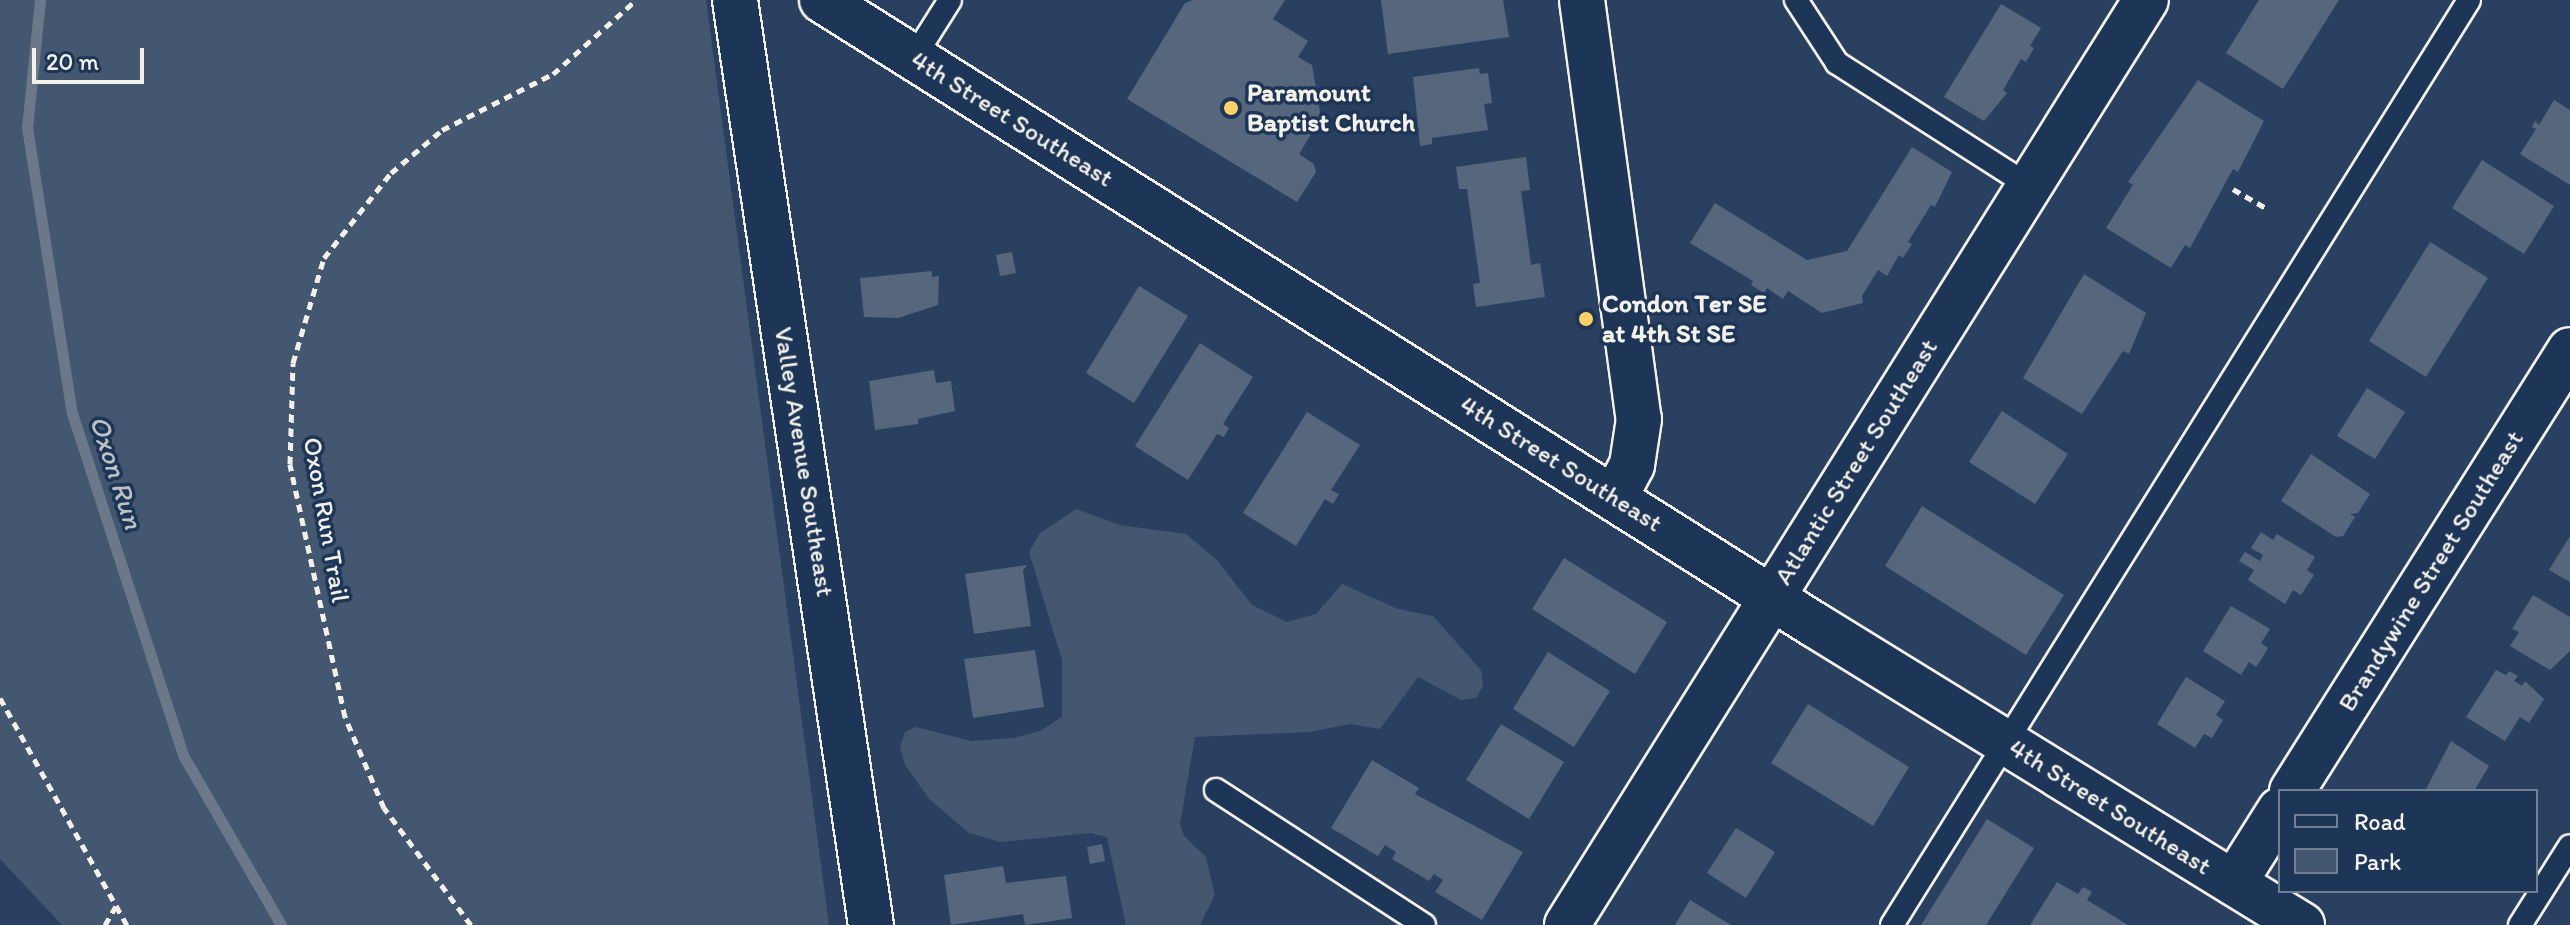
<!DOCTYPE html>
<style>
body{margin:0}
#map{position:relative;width:2570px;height:925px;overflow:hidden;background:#2a4060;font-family:Itim,sans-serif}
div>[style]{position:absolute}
.green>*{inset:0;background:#445771}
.stream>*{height:11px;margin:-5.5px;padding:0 5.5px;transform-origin:5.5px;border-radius:5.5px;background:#6a788a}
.building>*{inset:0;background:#56677d}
.path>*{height:5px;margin-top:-2.5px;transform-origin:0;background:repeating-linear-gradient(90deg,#f4f1e8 0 8px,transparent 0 14px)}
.roads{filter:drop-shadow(2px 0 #f4f1e8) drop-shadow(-2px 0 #f4f1e8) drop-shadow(0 2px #f4f1e8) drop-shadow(0 -2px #f4f1e8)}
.service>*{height:22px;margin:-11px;padding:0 11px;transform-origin:11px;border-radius:11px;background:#1d3557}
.minor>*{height:44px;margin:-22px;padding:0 22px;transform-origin:22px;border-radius:22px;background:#1d3557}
.tertiary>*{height:44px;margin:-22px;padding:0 22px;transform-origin:22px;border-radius:22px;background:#1d3557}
.dots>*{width:22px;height:22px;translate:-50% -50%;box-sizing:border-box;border:4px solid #1d3557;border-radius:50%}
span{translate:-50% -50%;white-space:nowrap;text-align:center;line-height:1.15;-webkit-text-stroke:7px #1d3557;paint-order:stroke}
.poi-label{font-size:26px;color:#f4f1e8;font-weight:700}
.left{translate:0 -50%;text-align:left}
.street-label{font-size:26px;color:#f4f1e8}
.water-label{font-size:28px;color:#bdc1c2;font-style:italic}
.legend{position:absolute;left:2278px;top:789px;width:260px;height:104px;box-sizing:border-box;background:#1d3557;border:2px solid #738091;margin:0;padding:10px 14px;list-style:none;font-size:24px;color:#f4f1e8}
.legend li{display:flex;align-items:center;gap:16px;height:40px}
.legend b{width:40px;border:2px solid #738091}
.scale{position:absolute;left:32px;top:48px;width:112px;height:36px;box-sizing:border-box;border:4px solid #f4f1e8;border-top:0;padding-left:10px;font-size:24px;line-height:28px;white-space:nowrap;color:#f4f1e8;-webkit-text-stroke:6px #1d3557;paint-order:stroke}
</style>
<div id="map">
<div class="green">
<i style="clip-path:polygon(0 0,706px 0,829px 925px,62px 925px,0 859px)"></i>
<i style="clip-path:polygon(1076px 509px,1120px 525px,1186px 534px,1216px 559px,1252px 605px,1287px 622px,1316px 614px,1342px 584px,1398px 609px,1433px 616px,1481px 670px,1483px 686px,1476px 698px,1461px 700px,1418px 677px,1380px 729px,1350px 724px,1309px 732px,1195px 737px,1180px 824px,1184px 836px,1206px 857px,1215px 895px,1200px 925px,1126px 925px,1107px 837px,1090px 833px,1000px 842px,969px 833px,929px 799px,905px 765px,900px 747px,905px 732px,916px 727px,971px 741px,1014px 738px,1040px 731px,1062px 717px,1062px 660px,1029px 552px,1040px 533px)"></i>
</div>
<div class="stream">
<i style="left:40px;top:0;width:128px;rotate:95.8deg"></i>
<i style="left:27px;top:127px;width:290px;rotate:81.1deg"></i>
<i style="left:72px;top:413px;width:360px;rotate:72deg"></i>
<i style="left:183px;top:755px;width:196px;rotate:60deg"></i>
</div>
<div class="building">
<i style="clip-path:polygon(1193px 0,1285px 0,1273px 19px,1308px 41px,1298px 57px,1312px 65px,1321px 118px,1299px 154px,1314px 164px,1316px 172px,1297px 202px,1127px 99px,1185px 3px)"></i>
<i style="clip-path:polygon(1381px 0,1503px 0,1509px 37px,1388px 54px)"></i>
<i style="clip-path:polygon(2259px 0,2339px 0,2283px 89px,2226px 53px)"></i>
<i style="clip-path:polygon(2001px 4px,2041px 28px,2030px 46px,2034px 48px,2026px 62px,2021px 59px,2003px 90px,2007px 93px,1984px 121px,1944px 97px)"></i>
<i style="clip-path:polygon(1479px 68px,1480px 74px,1488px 73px,1492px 103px,1484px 104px,1488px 130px,1432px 138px,1432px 144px,1420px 146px,1413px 77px)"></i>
<i style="clip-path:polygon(2198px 80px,2264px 121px,2238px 172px,2233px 169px,2190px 248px,2185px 245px,2171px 268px,2106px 228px,2133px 185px,2128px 182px)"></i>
<i style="clip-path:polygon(2554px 100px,2570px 110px,2570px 185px,2520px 154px,2536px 129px,2532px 127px,2535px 121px,2539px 125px)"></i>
<i style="clip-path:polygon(1912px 147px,1952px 172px,1935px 207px,1931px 205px,1908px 242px,1912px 244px,1903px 258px,1899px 255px,1887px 276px,1878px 270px,1862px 296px,1863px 303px,1822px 313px,1788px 291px,1783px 299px,1767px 288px,1764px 293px,1751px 285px,1753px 281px,1690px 243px,1715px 203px,1807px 260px,1847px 251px)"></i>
<i style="clip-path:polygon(1526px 157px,1530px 190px,1521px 191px,1531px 265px,1540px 263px,1545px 297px,1476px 307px,1473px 284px,1480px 283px,1467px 189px,1459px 189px,1456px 167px)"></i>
<i style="clip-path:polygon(2482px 160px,2554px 206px,2524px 254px,2452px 208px)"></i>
<i style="clip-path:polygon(2430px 242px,2488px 278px,2426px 377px,2369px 341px)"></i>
<i style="clip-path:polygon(1012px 252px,1016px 273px,1000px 276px,996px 255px)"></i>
<i style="clip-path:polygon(932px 271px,932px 277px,939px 276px,938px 305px,898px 318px,864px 317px,860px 278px)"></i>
<i style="clip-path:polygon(2084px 274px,2146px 313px,2129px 354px,2123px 351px,2082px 414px,2023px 378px)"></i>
<i style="clip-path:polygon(1139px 286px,1188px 316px,1134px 403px,1086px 373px)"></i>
<i style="clip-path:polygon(1200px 343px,1253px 377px,1223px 424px,1229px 428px,1224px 437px,1217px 434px,1188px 480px,1135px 446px)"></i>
<i style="clip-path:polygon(934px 370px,936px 383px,951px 381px,955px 411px,918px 419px,918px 424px,875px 430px,869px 381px)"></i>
<i style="clip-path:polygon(2367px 388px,2405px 412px,2375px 459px,2337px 436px)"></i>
<i style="clip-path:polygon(2002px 411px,2068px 454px,2035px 504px,1969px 462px)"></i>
<i style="clip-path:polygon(1307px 412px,1360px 445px,1331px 490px,1339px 494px,1333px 504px,1325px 499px,1296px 546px,1243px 513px)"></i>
<i style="clip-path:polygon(2311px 454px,2370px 494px,2358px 513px,2350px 514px,2355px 517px,2343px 536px,2336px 537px,2281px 501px)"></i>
<i style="clip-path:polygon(1922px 506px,2064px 595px,2026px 655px,1885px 566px)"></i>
<i style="clip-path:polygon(2261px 532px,2273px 540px,2277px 534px,2315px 557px,2307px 570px,2314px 575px,2301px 595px,2293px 590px,2285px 604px,2248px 580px,2254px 570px,2239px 561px,2245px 552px,2260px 561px,2263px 555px,2251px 548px)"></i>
<i style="clip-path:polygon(2570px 536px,2570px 582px,2549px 570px)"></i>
<i style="clip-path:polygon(1564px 558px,1667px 622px,1635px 674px,1532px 609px)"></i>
<i style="clip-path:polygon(1027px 565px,1023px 571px,1031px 626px,974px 634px,965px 574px)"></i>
<i style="clip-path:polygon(2533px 595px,2570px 617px,2570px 651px,2550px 670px,2510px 646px,2519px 632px,2512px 629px)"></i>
<i style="clip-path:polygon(2231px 606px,2270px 629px,2261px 643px,2268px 648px,2262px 658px,2256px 667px,2249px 662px,2241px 675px,2203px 651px)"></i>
<i style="clip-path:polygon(1035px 650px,1044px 707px,973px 718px,964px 659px)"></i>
<i style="clip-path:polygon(1548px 652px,1610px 691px,1574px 747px,1513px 709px)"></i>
<i style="clip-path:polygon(2496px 670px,2506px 675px,2509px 671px,2518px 676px,2514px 681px,2522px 686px,2525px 681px,2544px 699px,2529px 723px,2520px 717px,2505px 741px,2466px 717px)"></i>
<i style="clip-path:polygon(2186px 677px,2225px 701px,2216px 715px,2223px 720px,2212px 738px,2204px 734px,2195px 748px,2157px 724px)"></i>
<i style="clip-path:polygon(1808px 704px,1909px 767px,1873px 826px,1771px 763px)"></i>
<i style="clip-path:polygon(1501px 724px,1564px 762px,1529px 819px,1466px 780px)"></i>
<i style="clip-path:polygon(2451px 741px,2489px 766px,2474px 791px,2425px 791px)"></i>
<i style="clip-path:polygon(1372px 760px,1419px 788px,1415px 794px,1523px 852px,1482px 920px,1435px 892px,1443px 880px,1434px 874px,1429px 881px,1392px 859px,1396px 852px,1385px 845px,1378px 856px,1331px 828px)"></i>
<i style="clip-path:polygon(1987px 819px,2034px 848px,1986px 925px,1921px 925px)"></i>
<i style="clip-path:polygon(1736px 828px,1775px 852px,1746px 898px,1707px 873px)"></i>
<i style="clip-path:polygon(1102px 844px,1105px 861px,1090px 864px,1087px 847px)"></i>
<i style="clip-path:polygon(1003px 866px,1006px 883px,1066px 876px,1072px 918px,1025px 925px,1023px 914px,951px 925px,944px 875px)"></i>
<i style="clip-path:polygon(2057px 882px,2078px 894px,2083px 887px,2092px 892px,2087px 900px,2128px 925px,2030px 925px)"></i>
<i style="clip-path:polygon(1690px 900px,1731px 925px,1675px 925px)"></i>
</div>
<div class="path">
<i style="left:2233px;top:189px;width:38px;rotate:30deg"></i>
<i style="left:0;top:698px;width:260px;rotate:60.8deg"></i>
<i style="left:105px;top:925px;width:22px;rotate:-60deg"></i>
<i style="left:471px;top:925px;width:146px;rotate:-126.6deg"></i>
<i style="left:384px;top:808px;width:99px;rotate:-113.2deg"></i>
<i style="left:345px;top:717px;width:259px;rotate:-102.3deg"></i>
<i style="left:290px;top:464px;width:101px;rotate:-88.3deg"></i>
<i style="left:293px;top:363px;width:109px;rotate:-73.6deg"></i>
<i style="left:324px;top:258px;width:108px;rotate:-51.8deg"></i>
<i style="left:391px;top:173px;width:67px;rotate:-40.1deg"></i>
<i style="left:442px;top:130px;width:124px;rotate:-26.8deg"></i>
<i style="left:553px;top:74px;width:111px;rotate:-41.7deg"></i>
</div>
<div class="roads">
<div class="service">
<i style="left:1796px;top:0;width:75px;rotate:56.9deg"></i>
<i style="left:1837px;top:63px;width:228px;rotate:32.6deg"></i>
<i style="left:914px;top:57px;width:67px;rotate:-57.7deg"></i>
<i style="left:1216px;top:790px;width:248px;rotate:33deg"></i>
<i style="left:1892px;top:925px;width:1090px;rotate:-58.04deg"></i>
<i style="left:2520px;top:925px;width:93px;rotate:-57.7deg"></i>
</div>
<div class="minor">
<i style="left:1582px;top:0;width:423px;rotate:82.3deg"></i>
<i style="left:1639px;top:419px;width:47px;rotate:98.7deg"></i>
<i style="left:1632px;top:465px;width:36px;rotate:118deg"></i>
<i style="left:2292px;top:791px;width:521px;rotate:-57.77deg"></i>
<i style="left:2234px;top:883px;width:86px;rotate:-57.8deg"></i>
</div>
<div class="tertiary">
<i style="left:735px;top:0;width:935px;rotate:81.64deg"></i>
<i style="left:822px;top:0;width:1173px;rotate:32.19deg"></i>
<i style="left:1815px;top:625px;width:572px;rotate:31.63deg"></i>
<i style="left:1567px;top:925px;width:1091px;rotate:-57.96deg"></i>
</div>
</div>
<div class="dots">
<i style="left:1231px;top:108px;background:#ffd166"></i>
<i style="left:1586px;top:319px;background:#ffd166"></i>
</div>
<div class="poi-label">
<span class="left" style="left:1247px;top:108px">Paramount<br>Baptist Church</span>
<span class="left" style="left:1602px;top:319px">Condon Ter SE<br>at 4th St SE</span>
</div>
<div class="street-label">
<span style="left:1012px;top:119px;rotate:32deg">4th Street Southeast</span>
<span style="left:804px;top:462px;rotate:81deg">Valley Avenue Southeast</span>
<span style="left:1856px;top:462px;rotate:-58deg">Atlantic Street Southeast</span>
<span style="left:1561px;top:464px;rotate:32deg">4th Street Southeast</span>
<span style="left:326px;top:520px;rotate:80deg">Oxon Run Trail</span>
<span style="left:2431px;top:571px;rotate:-58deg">Brandywine Street Southeast</span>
<span style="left:2110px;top:807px;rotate:32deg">4th Street Southeast</span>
</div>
<div class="water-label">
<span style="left:117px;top:472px;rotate:72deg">Oxon Run</span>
</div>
<ul class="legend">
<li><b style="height:10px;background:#1d3557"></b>Road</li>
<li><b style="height:22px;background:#445771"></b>Park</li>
</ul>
<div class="scale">20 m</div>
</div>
